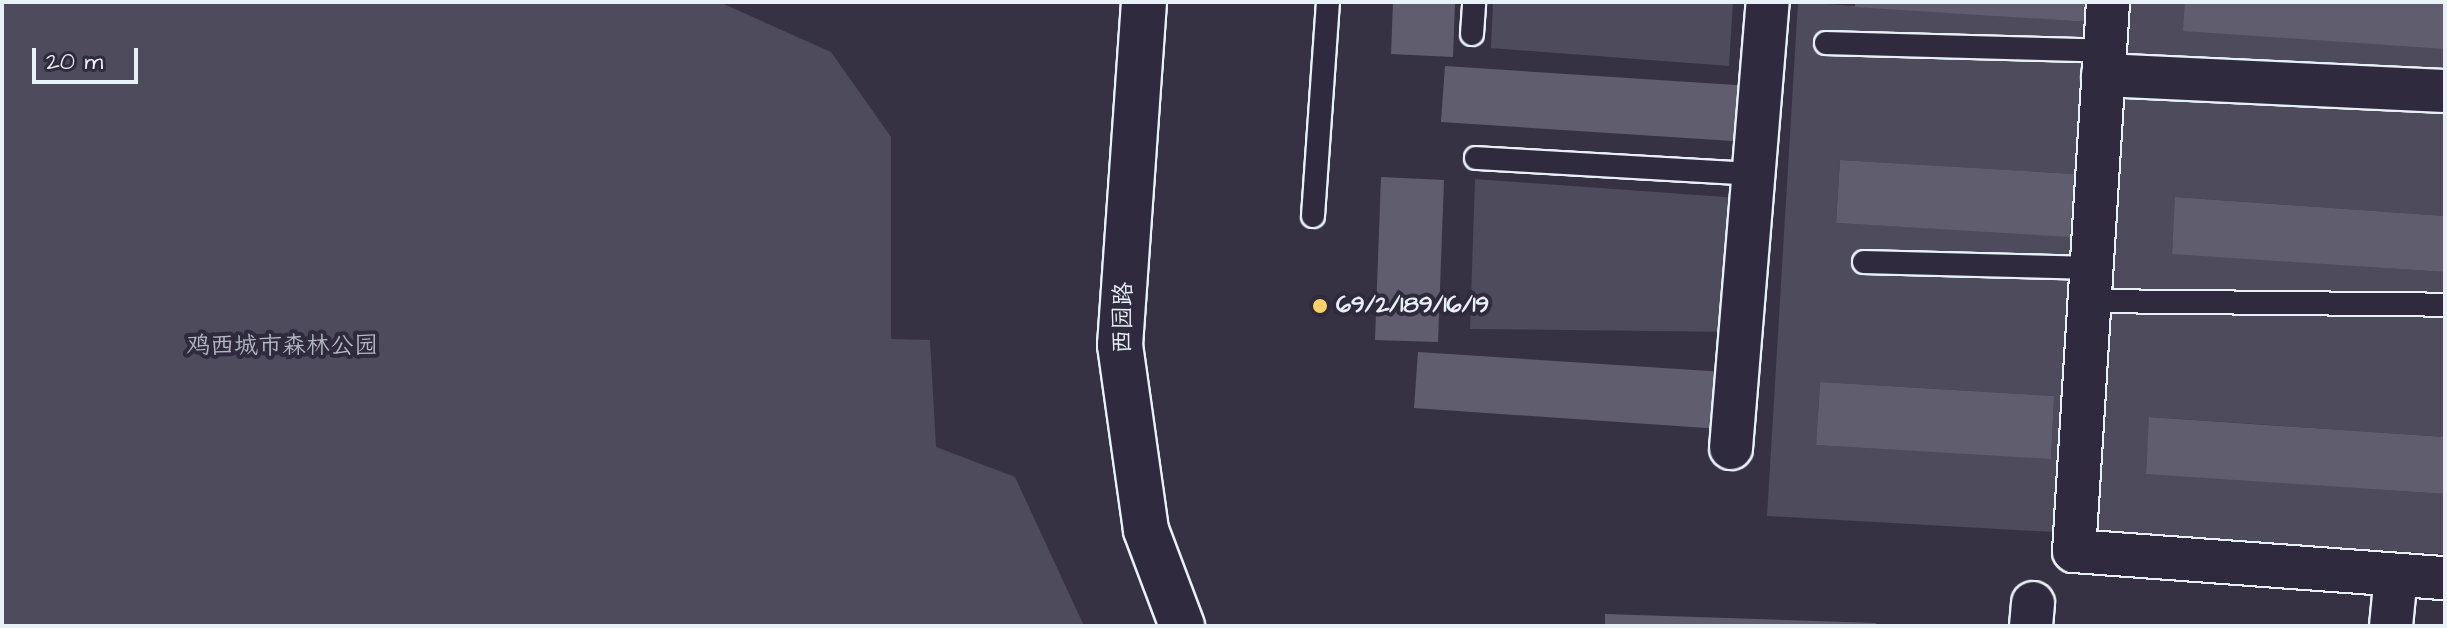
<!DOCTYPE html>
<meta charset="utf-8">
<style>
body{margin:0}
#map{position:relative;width:2447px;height:628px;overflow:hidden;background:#363244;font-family:"Architects Daughter","LXGW WenKai TC",sans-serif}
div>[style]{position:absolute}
.green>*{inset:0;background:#4d4b5c}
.building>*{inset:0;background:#605e6e}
.roads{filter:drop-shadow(2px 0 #e8f1f8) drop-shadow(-2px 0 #e8f1f8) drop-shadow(0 2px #e8f1f8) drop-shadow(0 -2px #e8f1f8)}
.service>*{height:22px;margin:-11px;padding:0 11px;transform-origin:11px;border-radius:11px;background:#2f2a3d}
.minor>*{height:42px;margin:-21px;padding:0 21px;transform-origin:21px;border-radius:21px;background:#2f2a3d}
.secondary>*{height:44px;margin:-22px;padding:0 22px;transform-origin:22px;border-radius:22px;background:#2f2a3d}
.dots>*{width:22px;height:22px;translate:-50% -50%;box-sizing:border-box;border:4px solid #2f2a3d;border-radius:50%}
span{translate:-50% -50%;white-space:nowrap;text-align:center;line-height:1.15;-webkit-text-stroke:8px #2f2a3d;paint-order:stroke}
.poi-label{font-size:24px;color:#e8f1f8;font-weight:700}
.left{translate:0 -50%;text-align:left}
.street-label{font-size:24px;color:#e8f1f8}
.park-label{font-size:24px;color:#b2b7c1}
.frame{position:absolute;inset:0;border:4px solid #e8f1f8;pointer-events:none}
.scale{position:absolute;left:32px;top:48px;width:106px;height:36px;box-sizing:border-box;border:4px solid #e8f1f8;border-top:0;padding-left:10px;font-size:24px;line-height:28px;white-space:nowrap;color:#e8f1f8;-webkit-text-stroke:6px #2f2a3d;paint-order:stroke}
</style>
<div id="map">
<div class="green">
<i style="clip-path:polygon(2px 2px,719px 2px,831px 52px,891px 137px,891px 339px,930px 340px,936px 447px,1015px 477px,1084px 626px,2px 626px)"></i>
<i style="clip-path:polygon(1493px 2px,1733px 2px,1729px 66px,1491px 48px)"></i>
<i style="clip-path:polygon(evenodd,1798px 2px,2089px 22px,2090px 2px,2185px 2px,2445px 49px,2445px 216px,2176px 197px,2172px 253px,2445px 272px,2445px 437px,2150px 417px,2146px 473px,2445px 494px,2445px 554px,1767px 516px,1798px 2px,1840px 160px,2073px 174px,2070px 236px,1836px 223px,1840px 160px,1798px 2px,1820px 382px,2054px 396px,2051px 458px,1816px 445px,1820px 382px)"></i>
<i style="clip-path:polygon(1475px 179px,1752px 199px,1741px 332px,1470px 329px)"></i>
</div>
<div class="building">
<i style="clip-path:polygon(1393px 2px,1455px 2px,1453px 57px,1391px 54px)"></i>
<i style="clip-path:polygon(1855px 2px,2090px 2px,2089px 22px,1855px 7px)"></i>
<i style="clip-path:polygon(2185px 2px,2445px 2px,2445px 49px,2183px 31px)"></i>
<i style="clip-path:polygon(1445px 66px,1751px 86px,1748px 142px,1441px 122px)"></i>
<i style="clip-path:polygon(1840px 160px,2074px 174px,2070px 237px,1836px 223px)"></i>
<i style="clip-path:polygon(1381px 177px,1444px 180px,1438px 342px,1375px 340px)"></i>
<i style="clip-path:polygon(2175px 197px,2445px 216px,2445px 272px,2172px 254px)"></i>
<i style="clip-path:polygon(1418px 352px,1725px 372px,1721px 429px,1414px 408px)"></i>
<i style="clip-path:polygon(1820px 382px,2054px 396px,2051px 459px,1816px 445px)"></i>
<i style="clip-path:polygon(2149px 417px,2445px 437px,2445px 494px,2146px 474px)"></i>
<i style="clip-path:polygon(1605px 614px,1876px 623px,1876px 626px,1605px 626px)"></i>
</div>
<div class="roads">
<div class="service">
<i style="left:1472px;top:34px;width:32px;rotate:-86deg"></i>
<i style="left:1826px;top:43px;width:279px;rotate:1.6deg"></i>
<i style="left:1476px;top:158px;width:278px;rotate:3.3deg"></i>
<i style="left:1313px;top:216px;width:215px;rotate:-86deg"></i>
<i style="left:1864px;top:262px;width:228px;rotate:1.5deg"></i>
<i style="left:2090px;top:301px;width:355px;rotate:0.6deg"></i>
</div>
<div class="minor">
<i style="left:2108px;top:2px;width:550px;rotate:93.54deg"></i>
<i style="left:2074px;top:551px;width:372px;rotate:4.2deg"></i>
<i style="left:2103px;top:75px;width:342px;rotate:2.7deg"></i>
<i style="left:1731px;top:448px;width:448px;rotate:-85.3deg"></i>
<i style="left:2031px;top:626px;width:23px;rotate:-85deg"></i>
<i style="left:2391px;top:626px;width:51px;rotate:-84.4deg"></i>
</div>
<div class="secondary">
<i style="left:1144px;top:2px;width:344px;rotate:94deg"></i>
<i style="left:1120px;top:345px;width:187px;rotate:82deg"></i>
<i style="left:1146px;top:530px;width:103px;rotate:69.4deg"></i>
</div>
</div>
<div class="dots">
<i style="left:1320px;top:306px;background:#ffd166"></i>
</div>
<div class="poi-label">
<span class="left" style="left:1336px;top:306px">69/2/189/16/19</span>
</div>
<div class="street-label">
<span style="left:1124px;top:318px;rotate:-89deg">西园路</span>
</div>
<div class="park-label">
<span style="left:282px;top:347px">鸡西城市森林公园</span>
</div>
<div class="frame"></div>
<div class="scale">20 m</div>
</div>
